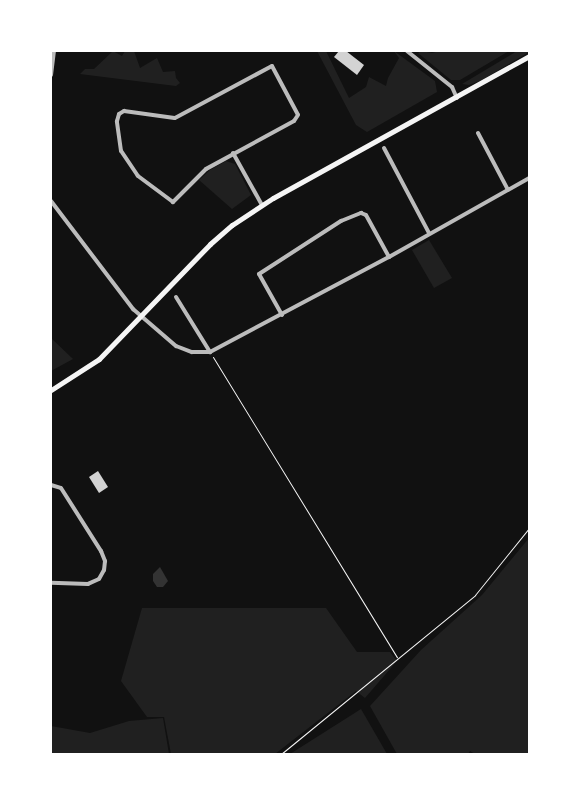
<!DOCTYPE html>
<style>
body{margin:0}
#map{position:relative;width:580px;height:805px;overflow:hidden;background:#111;font-family:"DejaVu Sans",sans-serif}
div>[style]{position:absolute}
.green>*{inset:0;background:#202020}
.water>*{inset:0;background:#333}
.building>*{inset:0;background:#d3d3d3}
.path>*{height:1px;margin:-0.5px;padding:0 0.5px;transform-origin:0.5px;border-radius:0.5px;background:#f5f5f5}
.minor>*{height:4px;margin:-2px;padding:0 2px;transform-origin:2px;border-radius:2px;background:#bcbcbc}
.secondary>*{height:5px;margin:-2.5px;padding:0 2.5px;transform-origin:2.5px;border-radius:2.5px;background:#f5f5f5}
span{translate:-50% -50%;white-space:nowrap;text-align:center;line-height:1.15;-webkit-text-stroke:4px #fff;paint-order:stroke}
.frame{position:absolute;inset:0;border:52px solid #fff;pointer-events:none}
</style>
<div id="map">
<div class="green">
<i style="clip-path:polygon(113px 51px,122px 56px,125px 51px,134px 51px,140px 68px,157px 58px,163px 72px,175px 71px,176px 78px,180px 83px,176px 86px,80px 74px,85px 69px,94px 69px)"></i>
<i style="clip-path:polygon(317px 51px,326px 51px,349px 98px,366px 87px,369px 77px,386px 86px,388px 78px,399px 58px,394px 51px,435px 81px,437px 92px,367px 132px,356px 125px)"></i>
<i style="clip-path:polygon(421px 51px,432px 53px,440px 51px,509px 51px,460px 80px,451px 80px,418px 53px)"></i>
<i style="clip-path:polygon(517px 51px,529px 52px,482px 80px,469px 85px,462px 84px)"></i>
<i style="clip-path:polygon(226px 161px,235px 164px,251px 195px,232px 209px,199px 180px,210px 170px)"></i>
<i style="clip-path:polygon(429px 240px,452px 278px,434px 288px,412px 250px)"></i>
<i style="clip-path:polygon(51px 338px,73px 359px,51px 371px)"></i>
<i style="clip-path:polygon(529px 538px,529px 754px,475px 754px,470px 751px,468px 754px,397px 754px,370px 706px,421px 650px,482px 595px)"></i>
<i style="clip-path:polygon(142px 608px,326px 608px,357px 652px,390px 652px,397px 661px,365px 698px,356px 691px,275px 754px,171px 754px,164px 717px,147px 717px,121px 681px)"></i>
<i style="clip-path:polygon(361px 709px,387px 754px,290px 754px)"></i>
<i style="clip-path:polygon(163px 718px,169px 754px,51px 754px,51px 726px,90px 733px,129px 721px)"></i>
</div>
<div class="water">
<i style="clip-path:polygon(160px 567px,168px 581px,163px 587px,157px 587px,153px 581px,153px 574px)"></i>
</div>
<div class="building">
<i style="clip-path:polygon(339px 51px,346px 51px,364px 65px,357px 75px,334px 57px)"></i>
<i style="clip-path:polygon(98px 471px,108px 487px,99px 493px,89px 477px)"></i>
</div>
<div class="path">
<i style="left:213px;top:357px;width:352px;rotate:58.5deg"></i>
<i style="left:281px;top:754px;width:251px;rotate:-39.3deg"></i>
<i style="left:475px;top:595px;width:86px;rotate:-51.1deg"></i>
</div>
<div class="minor">
<i style="left:407px;top:51px;width:58px;rotate:38.7deg"></i>
<i style="left:452px;top:87px;width:12px;rotate:66deg"></i>
<i style="left:272px;top:66px;width:55px;rotate:62deg"></i>
<i style="left:298px;top:115px;width:7px;rotate:124deg"></i>
<i style="left:294px;top:121px;width:100px;rotate:151.4deg"></i>
<i style="left:206px;top:169px;width:47px;rotate:135deg"></i>
<i style="left:173px;top:202px;width:44px;rotate:-143.4deg"></i>
<i style="left:138px;top:176px;width:30px;rotate:-124deg"></i>
<i style="left:121px;top:151px;width:30px;rotate:-98deg"></i>
<i style="left:117px;top:121px;width:7px;rotate:-74deg"></i>
<i style="left:119px;top:114px;width:6px;rotate:-31deg"></i>
<i style="left:124px;top:111px;width:51px;rotate:7.8deg"></i>
<i style="left:175px;top:118px;width:110px;rotate:-28.2deg"></i>
<i style="left:51px;top:75px;width:24px;rotate:-83deg"></i>
<i style="left:478px;top:133px;width:64px;rotate:62.2deg"></i>
<i style="left:384px;top:148px;width:96px;rotate:62.1deg"></i>
<i style="left:233px;top:153px;width:60px;rotate:60.9deg"></i>
<i style="left:51px;top:201px;width:136px;rotate:52.8deg"></i>
<i style="left:133px;top:309px;width:57px;rotate:40.7deg"></i>
<i style="left:176px;top:346px;width:17px;rotate:21deg"></i>
<i style="left:192px;top:352px;width:18px"></i>
<i style="left:210px;top:352px;width:203px;rotate:-28deg"></i>
<i style="left:389px;top:257px;width:161px;rotate:-29.4deg"></i>
<i style="left:176px;top:297px;width:65px;rotate:58.3deg"></i>
<i style="left:282px;top:315px;width:47px;rotate:-119.3deg"></i>
<i style="left:259px;top:274px;width:98px;rotate:-32.9deg"></i>
<i style="left:341px;top:221px;width:22px;rotate:-22deg"></i>
<i style="left:361px;top:213px;width:5px;rotate:22deg"></i>
<i style="left:366px;top:215px;width:48px;rotate:61.3deg"></i>
<i style="left:51px;top:485px;width:10px;rotate:17deg"></i>
<i style="left:61px;top:488px;width:75px;rotate:57.6deg"></i>
<i style="left:101px;top:551px;width:11px;rotate:68deg"></i>
<i style="left:105px;top:561px;width:9px;rotate:96deg"></i>
<i style="left:104px;top:570px;width:10px;rotate:119deg"></i>
<i style="left:99px;top:579px;width:12px;rotate:156deg"></i>
<i style="left:88px;top:584px;width:37px;rotate:-178deg"></i>
</div>
<div class="secondary">
<i style="left:51px;top:390px;width:57px;rotate:-32.9deg"></i>
<i style="left:99px;top:359px;width:160px;rotate:-46deg"></i>
<i style="left:210px;top:244px;width:29px;rotate:-41deg"></i>
<i style="left:232px;top:225px;width:49px;rotate:-33.4deg"></i>
<i style="left:273px;top:198px;width:293px;rotate:-29deg"></i>
</div>
<div class="frame"></div>
</div>
